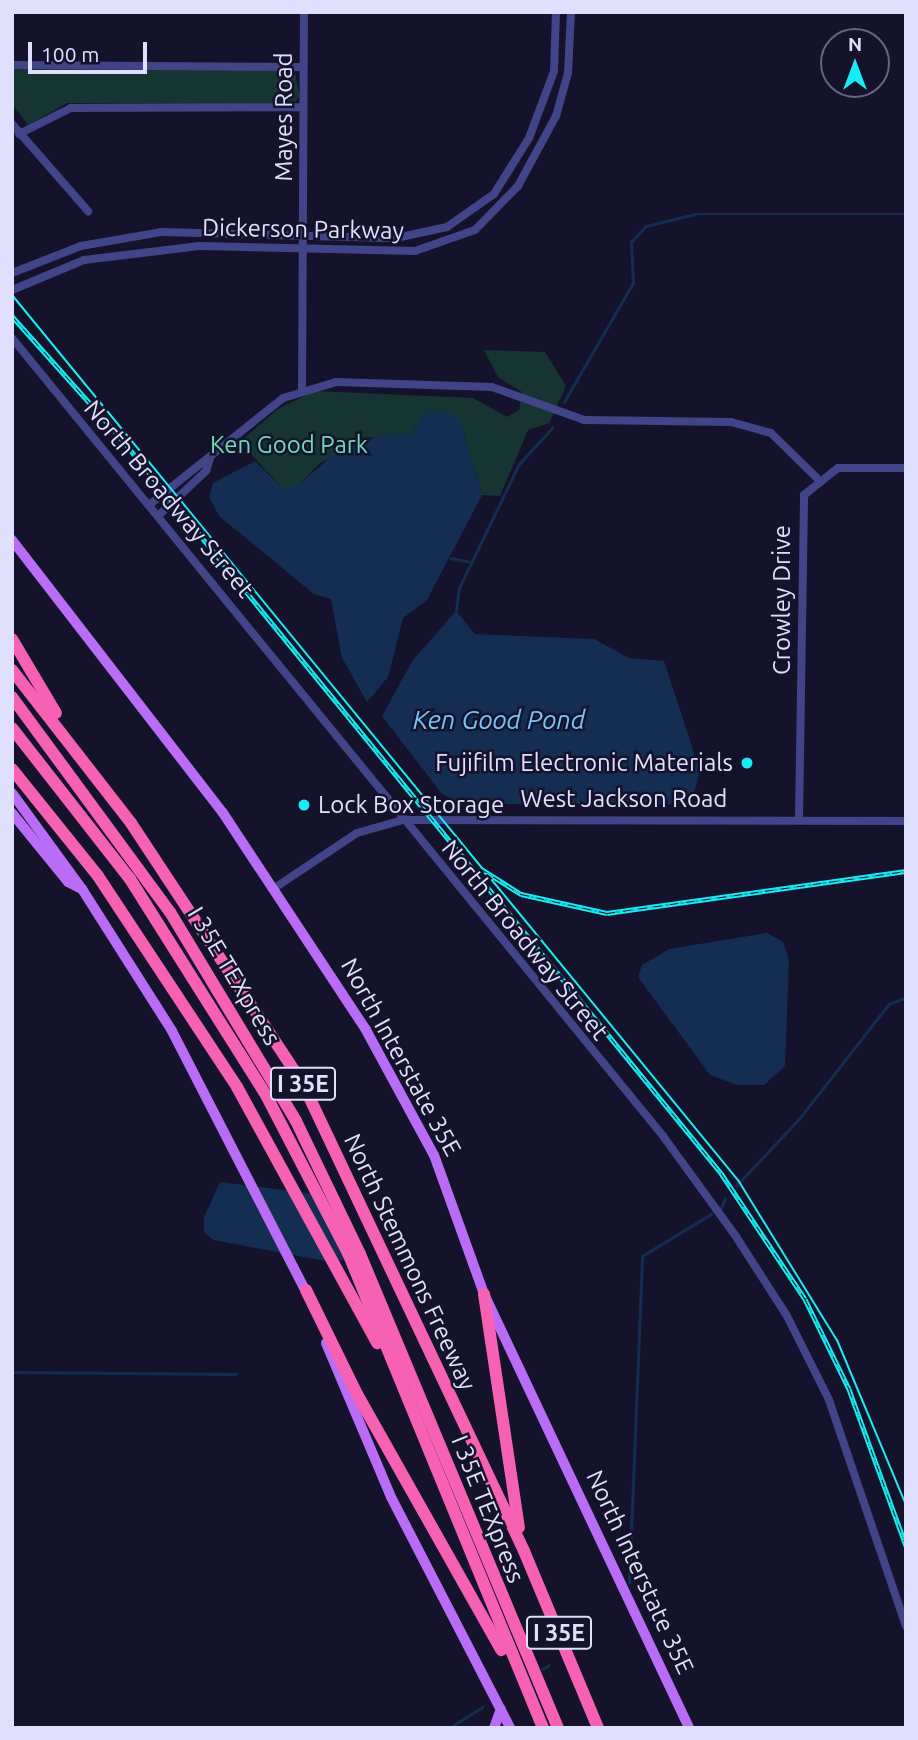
<!DOCTYPE html>
<style>
body{margin:0}
#map{position:relative;width:918px;height:1740px;overflow:hidden;background:#15132b;font-family:Ubuntu,sans-serif}
div>[style]{position:absolute}
.green>*{inset:0;background:#163532}
.water>*{inset:0;background:#132e50}
.stream>*{height:2.5px;margin:-1.25px;padding:0 1.25px;transform-origin:1.25px;border-radius:1.25px;background:#132e50}
.minor>*{height:8px;margin:-4px;padding:0 4px;transform-origin:4px;border-radius:4px;background:#414487}
.major>*{height:10px;margin:-5px;padding:0 5px;transform-origin:5px;border-radius:5px;background:#b96df7}
.highway>*{height:12px;margin:-6px;padding:0 6px;transform-origin:6px;border-radius:6px;background:#f661b4}
.tram>*{height:2px;margin:-1px;padding:0 1px;transform-origin:1px;border-radius:1px;background:#16ecf2}
.rail>*{height:5px;margin-top:-2.5px;transform-origin:0;background:repeating-linear-gradient(90deg,#15132b 0 8px,#16ecf2 0 16px);box-sizing:border-box;border-block:2px solid #16ecf2}
.minor-bridge>*{height:8px;margin:-4px;padding:0 4px;transform-origin:4px;border-radius:4px;background:#414487}
.dots>*{width:19px;height:19px;translate:-50% -50%;box-sizing:border-box;border:4px solid #15132b;border-radius:50%}
span{translate:-50% -50%;white-space:nowrap;text-align:center;line-height:1.15;-webkit-text-stroke:5px #15132b;paint-order:stroke}
.shield-label span{padding:2px 5px;background:#15132b;border:2px solid;border-radius:5px;-webkit-text-stroke-width:0}
.shield-label{font-size:23px;color:#e0dffd;font-weight:700}
.street-label{font-size:24px;color:#e0dffd}
.park-label{font-size:24px;color:#6ddbb7}
.poi-label{font-size:24px;color:#e0dffd}
.right{translate:-100% -50%;text-align:right}
.left{translate:0 -50%;text-align:left}
.water-label{font-size:26px;color:#73c4f7;font-style:italic}
.frame{position:absolute;inset:0;border:14px solid #e0dffd;pointer-events:none}
.north{position:absolute;left:820px;top:28px;width:70px;height:70px;box-sizing:border-box;background:#15132b;border:2px solid #66657f;border-radius:50%;rotate:0deg;font-size:19px;font-weight:700;line-height:28px;text-align:center;color:#e0dffd}
.north::after{content:'';display:block;margin:auto;width:24px;height:32px;background:#16ecf2;clip-path:polygon(50% 0,100% 100%,50% 72%,0 100%)}
.scale{position:absolute;left:28px;top:42px;width:119px;height:32px;box-sizing:border-box;border:4px solid #e0dffd;border-top:0;padding-left:9px;font-size:21px;line-height:24px;white-space:nowrap;color:#e0dffd;-webkit-text-stroke:5px #15132b;paint-order:stroke}
</style>
<div id="map">
<div class="green">
<i style="clip-path:polygon(12px 69px,294px 70px,300px 96px,292px 105px,67px 103px,28px 125px,12px 104px)"></i>
<i style="clip-path:polygon(484px 350px,545px 352px,566px 386px,549px 423px,528px 430px,500px 496px,482px 495px,462px 426px,425px 415px,411px 433px,367px 438px,320px 463px,295px 489px,282px 488px,240px 442px,278px 409px,314px 391px,473px 398px,507px 417px,519px 410px,522px 392px,498px 377px)"></i>
</div>
<div class="water">
<i style="clip-path:polygon(438px 411px,453px 414px,462px 426px,482px 495px,427px 600px,403px 618px,388px 677px,367px 702px,342px 658px,331px 599px,314px 594px,219px 516px,209px 497px,213px 483px,255px 461px,282px 488px,295px 488px,336px 452px,367px 438px,411px 433px,425px 415px)"></i>
<i style="clip-path:polygon(456px 611px,475px 634px,594px 639px,629px 658px,664px 661px,700px 771px,694px 793px,681px 804px,460px 804px,442px 794px,382px 716px,413px 660px)"></i>
<i style="clip-path:polygon(767px 933px,783px 942px,789px 960px,785px 1066px,764px 1085px,737px 1085px,710px 1075px,638px 977px,642px 965px,669px 949px)"></i>
<i style="clip-path:polygon(220px 1182px,323px 1195px,350px 1259px,331px 1262px,213px 1240px,204px 1232px,204px 1217px)"></i>
</div>
<div class="stream">
<i style="left:564px;top:402px;width:138px;rotate:-59.9deg"></i>
<i style="left:633px;top:283px;width:41px;rotate:-92.8deg"></i>
<i style="left:631px;top:242px;width:22px;rotate:-47deg"></i>
<i style="left:646px;top:226px;width:50px;rotate:-13.8deg"></i>
<i style="left:695px;top:214px;width:211px"></i>
<i style="left:451px;top:558px;width:21px;rotate:11deg"></i>
<i style="left:456px;top:611px;width:23px;rotate:-83deg"></i>
<i style="left:459px;top:588px;width:138px;rotate:-64.2deg"></i>
<i style="left:519px;top:464px;width:49px;rotate:-47.5deg"></i>
<i style="left:736px;top:1186px;width:92px;rotate:-46.8deg"></i>
<i style="left:799px;top:1119px;width:146px;rotate:-52deg"></i>
<i style="left:889px;top:1004px;width:18px;rotate:-22deg"></i>
<i style="left:721px;top:1208px;width:10px;rotate:-66deg"></i>
<i style="left:12px;top:1372px;width:224px;rotate:0.5deg"></i>
<i style="left:629px;top:1583px;width:327px;rotate:-87.7deg"></i>
<i style="left:642px;top:1256px;width:81px;rotate:-31.3deg"></i>
<i style="left:543px;top:1669px;width:7px;rotate:-34deg"></i>
<i style="left:449px;top:1728px;width:39px;rotate:-32deg"></i>
</div>
<div class="minor">
<i style="left:12px;top:65px;width:291px;rotate:0.4deg"></i>
<i style="left:12px;top:124px;width:116px;rotate:48.9deg"></i>
<i style="left:19px;top:134px;width:58px;rotate:-26.6deg"></i>
<i style="left:71px;top:108px;width:232px;rotate:-0.2deg"></i>
<i style="left:199px;top:246px;width:216px;rotate:1.3deg"></i>
<i style="left:415px;top:251px;width:64px;rotate:-19.3deg"></i>
<i style="left:475px;top:230px;width:62px;rotate:-45.7deg"></i>
<i style="left:518px;top:186px;width:80px;rotate:-61.5deg"></i>
<i style="left:556px;top:116px;width:45px;rotate:-74.4deg"></i>
<i style="left:568px;top:73px;width:61px;rotate:-87.2deg"></i>
<i style="left:12px;top:273px;width:74px;rotate:-21.4deg"></i>
<i style="left:81px;top:246px;width:81px;rotate:-9.9deg"></i>
<i style="left:161px;top:232px;width:235px;rotate:1.5deg"></i>
<i style="left:396px;top:238px;width:52px;rotate:-12.2deg"></i>
<i style="left:447px;top:227px;width:57px;rotate:-35.1deg"></i>
<i style="left:494px;top:194px;width:66px;rotate:-58deg"></i>
<i style="left:529px;top:138px;width:72px;rotate:-69.5deg"></i>
<i style="left:554px;top:71px;width:59px;rotate:-88.1deg"></i>
<i style="left:12px;top:338px;width:1030px;rotate:50.79deg"></i>
<i style="left:663px;top:1136px;width:122px;rotate:54deg"></i>
<i style="left:735px;top:1235px;width:96px;rotate:57.3deg"></i>
<i style="left:787px;top:1316px;width:94px;rotate:63.4deg"></i>
<i style="left:829px;top:1400px;width:239px;rotate:71.2deg"></i>
<i style="left:302px;top:390px;width:378px;rotate:-89.7deg"></i>
<i style="left:149px;top:505px;width:171px;rotate:-38.6deg"></i>
<i style="left:283px;top:398px;width:55px;rotate:-16.8deg"></i>
<i style="left:336px;top:382px;width:156px;rotate:1.8deg"></i>
<i style="left:492px;top:387px;width:98px;rotate:19.7deg"></i>
<i style="left:584px;top:420px;width:147px;rotate:0.8deg"></i>
<i style="left:731px;top:422px;width:41px;rotate:15.4deg"></i>
<i style="left:771px;top:433px;width:64px;rotate:44.4deg"></i>
<i style="left:158px;top:516px;width:66px;rotate:-43.2deg"></i>
<i style="left:206px;top:471px;width:13px;rotate:-72deg"></i>
<i style="left:799px;top:819px;width:324px;rotate:-89.1deg"></i>
<i style="left:804px;top:495px;width:43px;rotate:-38.5deg"></i>
<i style="left:838px;top:468px;width:68px"></i>
<i style="left:276px;top:887px;width:97px;rotate:-33.7deg"></i>
<i style="left:357px;top:833px;width:48px;rotate:-15.8deg"></i>
<i style="left:403px;top:820px;width:503px;rotate:0.11deg"></i>
</div>
<div class="major">
<i style="left:12px;top:540px;width:345px;rotate:52.3deg"></i>
<i style="left:223px;top:813px;width:260px;rotate:56.6deg"></i>
<i style="left:366px;top:1030px;width:142px;rotate:61.5deg"></i>
<i style="left:434px;top:1155px;width:148px;rotate:70.2deg"></i>
<i style="left:484px;top:1294px;width:480px;rotate:64.7deg"></i>
<i style="left:12px;top:793px;width:119px;rotate:53.9deg"></i>
<i style="left:12px;top:813px;width:89px;rotate:50.9deg"></i>
<i style="left:68px;top:882px;width:16px;rotate:27deg"></i>
<i style="left:82px;top:889px;width:168px;rotate:57.6deg"></i>
<i style="left:172px;top:1031px;width:298px;rotate:62.8deg"></i>
<i style="left:326px;top:1343px;width:167px;rotate:67.1deg"></i>
<i style="left:391px;top:1497px;width:260px;rotate:62.7deg"></i>
<i style="left:494px;top:1728px;width:20px;rotate:-70deg"></i>
</div>
<div class="highway">
<i style="left:12px;top:639px;width:86px;rotate:59.3deg"></i>
<i style="left:12px;top:670px;width:194px;rotate:52.1deg"></i>
<i style="left:131px;top:823px;width:313px;rotate:56.6deg"></i>
<i style="left:303px;top:1084px;width:517px;rotate:64.67deg"></i>
<i style="left:524px;top:1551px;width:192px;rotate:67.3deg"></i>
<i style="left:12px;top:697px;width:267px;rotate:53.7deg"></i>
<i style="left:170px;top:912px;width:244px;rotate:58.9deg"></i>
<i style="left:296px;top:1121px;width:148px;rotate:64.3deg"></i>
<i style="left:360px;top:1254px;width:514px;rotate:67.33deg"></i>
<i style="left:12px;top:728px;width:192px;rotate:52deg"></i>
<i style="left:130px;top:879px;width:255px;rotate:57.8deg"></i>
<i style="left:266px;top:1095px;width:178px;rotate:62.6deg"></i>
<i style="left:348px;top:1253px;width:513px;rotate:67.68deg"></i>
<i style="left:12px;top:769px;width:137px;rotate:51.2deg"></i>
<i style="left:98px;top:876px;width:253px;rotate:56.6deg"></i>
<i style="left:237px;top:1087px;width:292px;rotate:61.3deg"></i>
<i style="left:306px;top:1290px;width:116px;rotate:63.9deg"></i>
<i style="left:357px;top:1394px;width:294px;rotate:60.6deg"></i>
<i style="left:484px;top:1294px;width:236px;rotate:81.5deg"></i>
</div>
<div class="tram">
<i style="left:12px;top:295px;width:1145px;rotate:50.64deg"></i>
<i style="left:738px;top:1180px;width:188px;rotate:58.3deg"></i>
<i style="left:837px;top:1340px;width:179px;rotate:67.3deg"></i>
</div>
<div class="rail">
<i style="left:12px;top:316px;width:154px;rotate:48.2deg"></i>
<i style="left:115px;top:431px;width:958px;rotate:50.76deg"></i>
<i style="left:721px;top:1173px;width:151px;rotate:56.3deg"></i>
<i style="left:805px;top:1299px;width:100px;rotate:63.9deg"></i>
<i style="left:849px;top:1389px;width:167px;rotate:70deg"></i>
<i style="left:480px;top:868px;width:49px;rotate:32.4deg"></i>
<i style="left:521px;top:894px;width:88px;rotate:12.5deg"></i>
<i style="left:607px;top:913px;width:302px;rotate:-8deg"></i>
</div>
<div class="minor-bridge">
<i style="left:12px;top:290px;width:78px;rotate:-22.6deg"></i>
<i style="left:84px;top:260px;width:116px;rotate:-6.9deg"></i>
</div>
<div class="dots">
<i style="left:747px;top:763px;background:#16ecf2"></i>
<i style="left:304px;top:805px;background:#16ecf2"></i>
</div>
<div class="shield-label">
<span style="left:303px;top:1084px">I 35E</span>
<span style="left:559px;top:1633px">I 35E</span>
</div>
<div class="street-label">
<span style="left:284px;top:117px;rotate:-90deg">Mayes Road</span>
<span style="left:303px;top:229px;rotate:1deg">Dickerson Parkway</span>
<span style="left:169px;top:499px;rotate:50deg">North Broadway Street</span>
<span style="left:782px;top:600px;rotate:-90deg">Crowley Drive</span>
<span style="left:624px;top:799px">West Jackson Road</span>
<span style="left:525px;top:940px;rotate:51deg">North Broadway Street</span>
<span style="left:234px;top:976px;rotate:59deg">I 35E TEXpress</span>
<span style="left:401px;top:1057px;rotate:61deg">North Interstate 35E</span>
<span style="left:410px;top:1262px;rotate:65deg">North Stemmons Freeway</span>
<span style="left:488px;top:1509px;rotate:68deg">I 35E TEXpress</span>
<span style="left:640px;top:1572px;rotate:65deg">North Interstate 35E</span>
</div>
<div class="park-label">
<span style="left:289px;top:445px">Ken Good Park</span>
</div>
<div class="poi-label">
<span class="right" style="left:733px;top:763px">Fujifilm Electronic Materials</span>
<span class="left" style="left:318px;top:805px">Lock Box Storage</span>
</div>
<div class="water-label">
<span style="left:499px;top:720px">Ken Good Pond</span>
</div>
<div class="frame"></div>
<div class="north">N</div>
<div class="scale">100 m</div>
</div>
